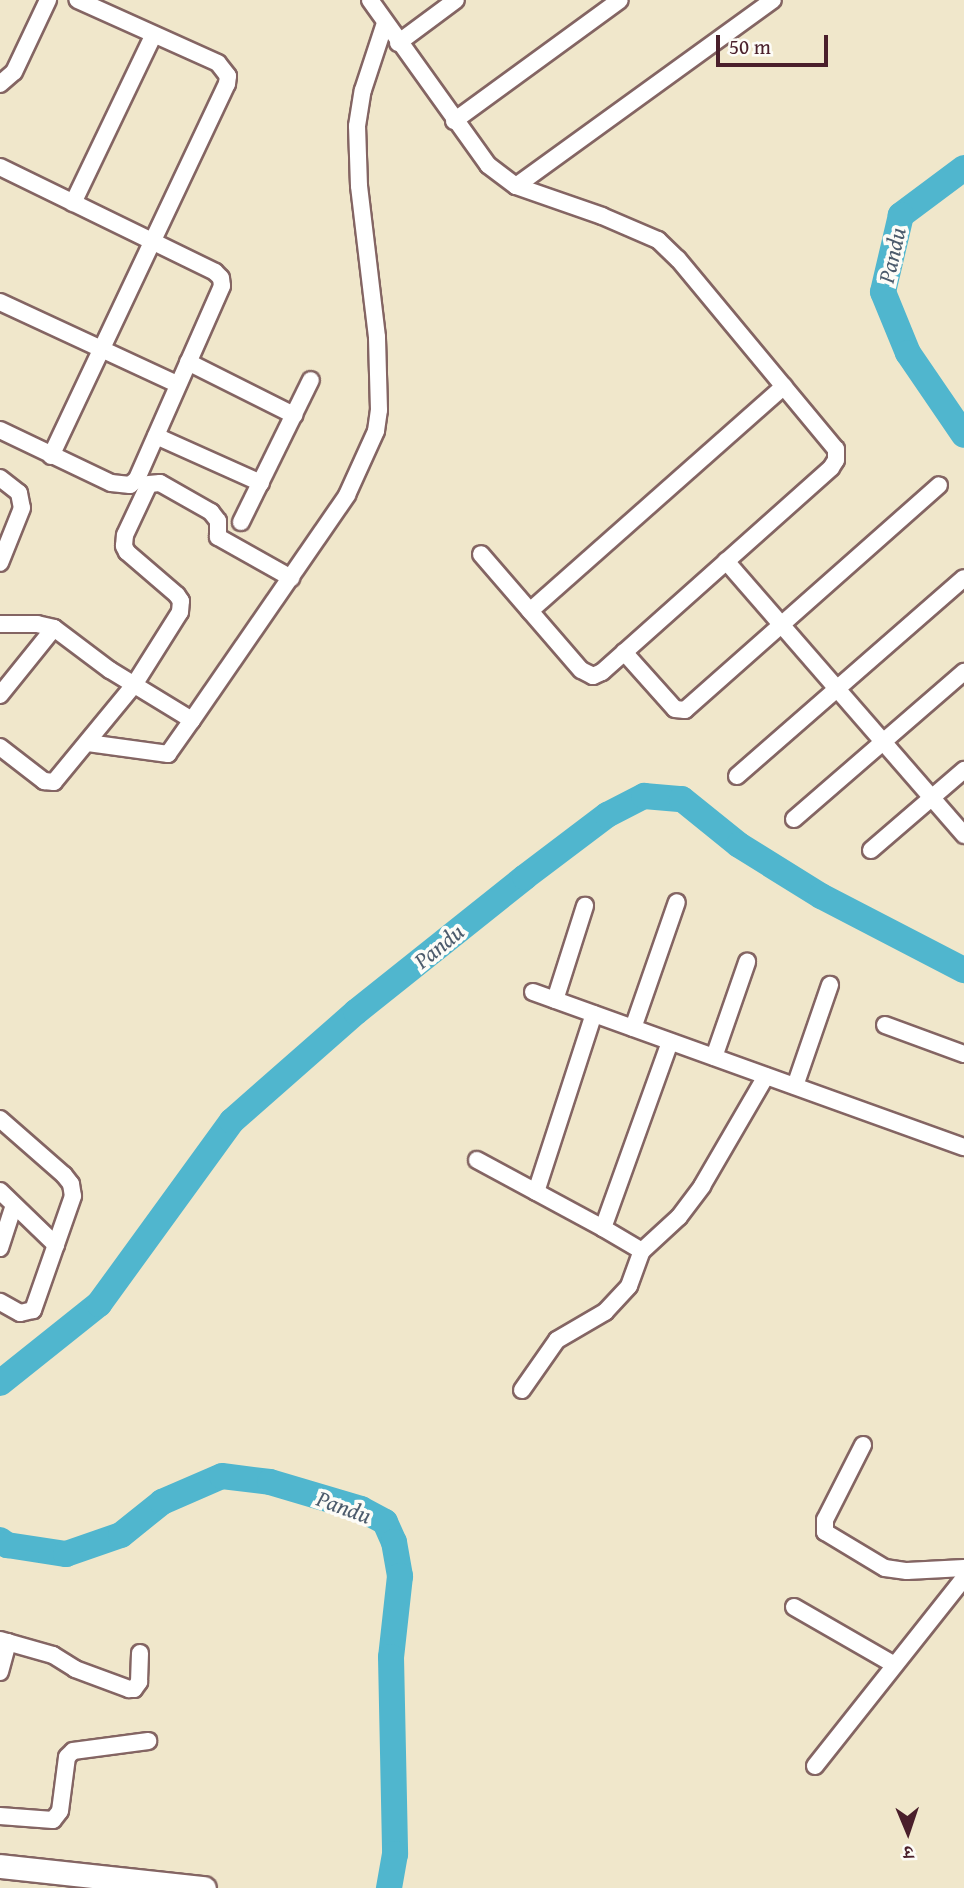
<!DOCTYPE html>
<meta charset="utf-8">
<style>
body{margin:0}
#map{position:relative;width:964px;height:1888px;overflow:hidden;background:#f0e7cb;font-family:"Gentium Book Plus","Noto Serif Devanagari",serif}
div>[style]{position:absolute}
.river>*{height:26px;margin:-13px;padding:0 13px;transform-origin:13px;border-radius:13px;background:#50b6ce}
.roads{filter:drop-shadow(2px 0 #846563) drop-shadow(-2px 0 #846563) drop-shadow(0 2px #846563) drop-shadow(0 -2px #846563)}
.street>*{height:16px;margin:-8px;padding:0 8px;transform-origin:8px;border-radius:8px;background:#fff}
.secondary>*{height:23px;margin:-11.5px;padding:0 11.5px;transform-origin:11.5px;border-radius:11.5px;background:#fff}
span{translate:-50% -50%;white-space:nowrap;text-align:center;line-height:1.15;-webkit-text-stroke:7px #fdfcf7;paint-order:stroke}
.water-label{font-size:23px;color:#4c5b6c;font-style:italic}
.north{position:absolute;left:873px;top:1797px;width:70px;height:70px;-webkit-text-stroke:5px #fdfcf7;paint-order:stroke;rotate:178deg;font-size:19px;font-weight:700;line-height:28px;text-align:center;color:#4a1f2b}
.north::after{content:'';display:block;margin:auto;width:24px;height:32px;background:#4a1f2b;clip-path:polygon(50% 0,100% 100%,50% 72%,0 100%)}
.scale{position:absolute;left:716px;top:35px;width:112px;height:32px;box-sizing:border-box;border:4px solid #4a1f2b;border-top:0;padding-left:9px;font-size:21px;line-height:24px;white-space:nowrap;color:#4a1f2b;-webkit-text-stroke:5px #fdfcf7;paint-order:stroke}
</style>
<div id="map">
<div class="river">
<i style="left:964px;top:168px;width:79px;rotate:143.3deg"></i>
<i style="left:901px;top:215px;width:79px;rotate:103.2deg"></i>
<i style="left:883px;top:292px;width:66px;rotate:67.7deg"></i>
<i style="left:908px;top:353px;width:99px;rotate:55.7deg"></i>
<i style="left:0;top:1383px;width:127px;rotate:-38.6deg"></i>
<i style="left:99px;top:1304px;width:226px;rotate:-54deg"></i>
<i style="left:232px;top:1121px;width:165px;rotate:-41.3deg"></i>
<i style="left:356px;top:1012px;width:216px;rotate:-38.6deg"></i>
<i style="left:525px;top:877px;width:103px;rotate:-37.1deg"></i>
<i style="left:607px;top:815px;width:42px;rotate:-27.2deg"></i>
<i style="left:644px;top:796px;width:38px;rotate:5deg"></i>
<i style="left:682px;top:799px;width:73px;rotate:38.9deg"></i>
<i style="left:739px;top:845px;width:97px;rotate:31.9deg"></i>
<i style="left:821px;top:896px;width:161px;rotate:27.4deg"></i>
<i style="left:0;top:1540px;width:9px;rotate:36deg"></i>
<i style="left:7px;top:1545px;width:60px;rotate:8.7deg"></i>
<i style="left:66px;top:1554px;width:58px;rotate:-19.1deg"></i>
<i style="left:121px;top:1535px;width:53px;rotate:-38.8deg"></i>
<i style="left:162px;top:1502px;width:65px;rotate:-23.4deg"></i>
<i style="left:222px;top:1476px;width:48px;rotate:7.1deg"></i>
<i style="left:270px;top:1482px;width:95px;rotate:16.5deg"></i>
<i style="left:361px;top:1509px;width:27px;rotate:28deg"></i>
<i style="left:385px;top:1522px;width:22px;rotate:66deg"></i>
<i style="left:394px;top:1542px;width:35px;rotate:80deg"></i>
<i style="left:400px;top:1576px;width:81px;rotate:96.3deg"></i>
<i style="left:391px;top:1657px;width:197px;rotate:88.8deg"></i>
<i style="left:395px;top:1854px;width:35px;rotate:100deg"></i>
</div>
<div class="roads">
<div class="street">
<i style="left:370px;top:0;width:203px;rotate:54.4deg"></i>
<i style="left:488px;top:165px;width:35px;rotate:37deg"></i>
<i style="left:516px;top:186px;width:91px;rotate:19.2deg"></i>
<i style="left:602px;top:216px;width:61px;rotate:23.2deg"></i>
<i style="left:658px;top:240px;width:28px;rotate:44deg"></i>
<i style="left:678px;top:259px;width:247px;rotate:50.3deg"></i>
<i style="left:836px;top:449px;width:11px;rotate:90deg"></i>
<i style="left:836px;top:460px;width:9px;rotate:122deg"></i>
<i style="left:831px;top:468px;width:307px;rotate:138.3deg"></i>
<i style="left:602px;top:672px;width:10px;rotate:156deg"></i>
<i style="left:593px;top:676px;width:13px;rotate:-153deg"></i>
<i style="left:581px;top:670px;width:153px;rotate:-130.8deg"></i>
<i style="left:398px;top:43px;width:72px;rotate:-36.6deg"></i>
<i style="left:0;top:84px;width:18px;rotate:-41deg"></i>
<i style="left:14px;top:72px;width:80px;rotate:-64.7deg"></i>
<i style="left:454px;top:121px;width:205px;rotate:-36.1deg"></i>
<i style="left:0;top:167px;width:239px;rotate:26deg"></i>
<i style="left:215px;top:272px;width:8px;rotate:45deg"></i>
<i style="left:221px;top:278px;width:8px;rotate:83deg"></i>
<i style="left:222px;top:286px;width:211px;rotate:113.8deg"></i>
<i style="left:137px;top:479px;width:9px;rotate:139deg"></i>
<i style="left:130px;top:485px;width:19px;rotate:-174deg"></i>
<i style="left:111px;top:483px;width:123px;rotate:-154.5deg"></i>
<i style="left:516px;top:186px;width:317px;rotate:-35.9deg"></i>
<i style="left:73px;top:203px;width:185px;rotate:-64.4deg"></i>
<i style="left:0;top:302px;width:195px;rotate:24.9deg"></i>
<i style="left:188px;top:362px;width:119px;rotate:26.6deg"></i>
<i style="left:156px;top:436px;width:115px;rotate:24.1deg"></i>
<i style="left:51px;top:456px;width:412px;rotate:-64.7deg"></i>
<i style="left:227px;top:84px;width:8px;rotate:-83deg"></i>
<i style="left:228px;top:76px;width:16px;rotate:-128deg"></i>
<i style="left:218px;top:63px;width:154px;rotate:-155.8deg"></i>
<i style="left:0;top:478px;width:24px;rotate:38deg"></i>
<i style="left:19px;top:493px;width:15px;rotate:79deg"></i>
<i style="left:22px;top:508px;width:59px;rotate:111.8deg"></i>
<i style="left:241px;top:522px;width:158px;rotate:-63.8deg"></i>
<i style="left:726px;top:561px;width:363px;rotate:49deg"></i>
<i style="left:530px;top:611px;width:339px;rotate:-41.5deg"></i>
<i style="left:0;top:624px;width:37px"></i>
<i style="left:37px;top:624px;width:17px;rotate:13deg"></i>
<i style="left:54px;top:628px;width:70px;rotate:36.9deg"></i>
<i style="left:110px;top:670px;width:96px;rotate:31.4deg"></i>
<i style="left:192px;top:720px;width:273px;rotate:-55.4deg"></i>
<i style="left:347px;top:495px;width:70px;rotate:-65.6deg"></i>
<i style="left:376px;top:431px;width:21px;rotate:-82deg"></i>
<i style="left:379px;top:410px;width:73px;rotate:-91.6deg"></i>
<i style="left:377px;top:337px;width:152px;rotate:-96.8deg"></i>
<i style="left:359px;top:186px;width:60px;rotate:-91.9deg"></i>
<i style="left:357px;top:126px;width:36px;rotate:-81deg"></i>
<i style="left:363px;top:90px;width:71px;rotate:-71.8deg"></i>
<i style="left:624px;top:652px;width:76px;rotate:48.2deg"></i>
<i style="left:675px;top:709px;width:10px;rotate:6deg"></i>
<i style="left:685px;top:710px;width:339px;rotate:-41.5deg"></i>
<i style="left:0;top:695px;width:86px;rotate:-51.1deg"></i>
<i style="left:88px;top:743px;width:81px;rotate:7.8deg"></i>
<i style="left:168px;top:754px;width:42px;rotate:-54.8deg"></i>
<i style="left:0;top:747px;width:56px;rotate:37.7deg"></i>
<i style="left:44px;top:781px;width:10px;rotate:6deg"></i>
<i style="left:54px;top:782px;width:126px;rotate:-50.5deg"></i>
<i style="left:134px;top:685px;width:86px;rotate:-57.8deg"></i>
<i style="left:180px;top:612px;width:11px;rotate:-85deg"></i>
<i style="left:181px;top:601px;width:7px;rotate:-124deg"></i>
<i style="left:177px;top:595px;width:66px;rotate:-139.3deg"></i>
<i style="left:127px;top:552px;width:7px;rotate:-117deg"></i>
<i style="left:124px;top:546px;width:11px;rotate:-85deg"></i>
<i style="left:125px;top:535px;width:56px;rotate:-64.8deg"></i>
<i style="left:149px;top:484px;width:11px;rotate:-5deg"></i>
<i style="left:160px;top:483px;width:59px;rotate:29.6deg"></i>
<i style="left:211px;top:512px;width:11px;rotate:52deg"></i>
<i style="left:218px;top:521px;width:16px;rotate:90deg"></i>
<i style="left:218px;top:537px;width:84px;rotate:29.3deg"></i>
<i style="left:737px;top:776px;width:301px;rotate:-41.1deg"></i>
<i style="left:794px;top:819px;width:225px;rotate:-40.9deg"></i>
<i style="left:871px;top:850px;width:123px;rotate:-40.7deg"></i>
<i style="left:533px;top:992px;width:458px;rotate:19.8deg"></i>
<i style="left:555px;top:1000px;width:99px;rotate:-72.3deg"></i>
<i style="left:885px;top:1025px;width:84px;rotate:20.2deg"></i>
<i style="left:633px;top:1028px;width:133px;rotate:-70.8deg"></i>
<i style="left:714px;top:1057px;width:101px;rotate:-70.8deg"></i>
<i style="left:795px;top:1086px;width:107px;rotate:-70.9deg"></i>
<i style="left:0;top:1119px;width:85px;rotate:41.2deg"></i>
<i style="left:64px;top:1175px;width:11px;rotate:52deg"></i>
<i style="left:71px;top:1184px;width:12px;rotate:81deg"></i>
<i style="left:73px;top:1196px;width:121px;rotate:109.3deg"></i>
<i style="left:33px;top:1310px;width:13px;rotate:167deg"></i>
<i style="left:20px;top:1313px;width:23px;rotate:-151deg"></i>
<i style="left:477px;top:1160px;width:143px;rotate:28.4deg"></i>
<i style="left:603px;top:1228px;width:198px;rotate:-70.2deg"></i>
<i style="left:0;top:1191px;width:78px;rotate:44deg"></i>
<i style="left:536px;top:1192px;width:187px;rotate:-72deg"></i>
<i style="left:603px;top:1228px;width:45px;rotate:30.5deg"></i>
<i style="left:642px;top:1251px;width:50px;rotate:-42.6deg"></i>
<i style="left:679px;top:1217px;width:39px;rotate:-53deg"></i>
<i style="left:702px;top:1186px;width:127px;rotate:-59.8deg"></i>
<i style="left:0;top:1248px;width:45px;rotate:-72deg"></i>
<i style="left:522px;top:1390px;width:61px;rotate:-55deg"></i>
<i style="left:557px;top:1340px;width:56px;rotate:-30.3deg"></i>
<i style="left:605px;top:1312px;width:35px;rotate:-47deg"></i>
<i style="left:629px;top:1286px;width:37px;rotate:-70deg"></i>
<i style="left:863px;top:1445px;width:84px;rotate:116.9deg"></i>
<i style="left:825px;top:1520px;width:12px;rotate:90deg"></i>
<i style="left:825px;top:1532px;width:70px;rotate:31deg"></i>
<i style="left:885px;top:1568px;width:22px;rotate:8deg"></i>
<i style="left:907px;top:1571px;width:57px;rotate:-3deg"></i>
<i style="left:794px;top:1607px;width:116px;rotate:29.9deg"></i>
<i style="left:0;top:1640px;width:55px;rotate:15.8deg"></i>
<i style="left:53px;top:1655px;width:26px;rotate:32deg"></i>
<i style="left:75px;top:1669px;width:58px;rotate:20.3deg"></i>
<i style="left:129px;top:1689px;width:5px"></i>
<i style="left:134px;top:1689px;width:9px;rotate:-54deg"></i>
<i style="left:139px;top:1682px;width:29px;rotate:-88deg"></i>
<i style="left:0;top:1672px;width:31px;rotate:-75deg"></i>
<i style="left:815px;top:1766px;width:240px;rotate:-51.6deg"></i>
<i style="left:0;top:1816px;width:53px;rotate:4.3deg"></i>
<i style="left:53px;top:1820px;width:11px;rotate:-52deg"></i>
<i style="left:60px;top:1811px;width:54px;rotate:-82.6deg"></i>
<i style="left:67px;top:1757px;width:8px;rotate:-45deg"></i>
<i style="left:73px;top:1751px;width:76px;rotate:-7.6deg"></i>
</div>
<div class="secondary">
<i style="left:0;top:1866px;width:205px;rotate:6.2deg"></i>
</div>
</div>
<div class="water-label">
<span style="left:892px;top:255px;rotate:-77deg">Pandu</span>
<span style="left:439px;top:946px;rotate:-39deg">Pandu</span>
<span style="left:344px;top:1507px;rotate:20deg">Pandu</span>
</div>
<div class="north">उ</div>
<div class="scale">50 m</div>
</div>
